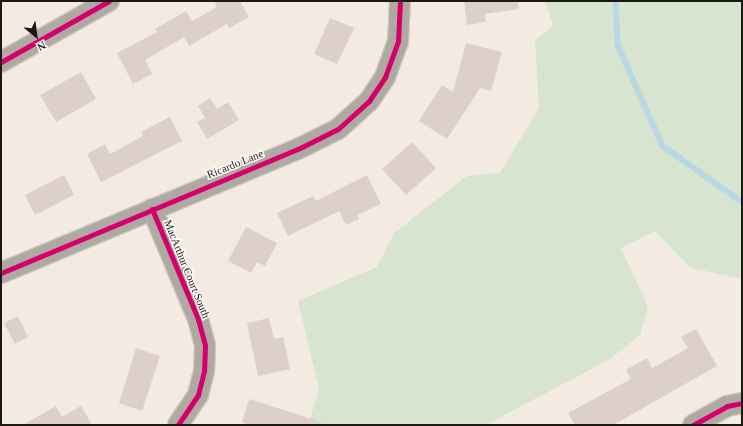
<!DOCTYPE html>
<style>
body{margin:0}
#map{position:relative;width:743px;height:426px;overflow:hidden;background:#f3ebe2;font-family:"Times New Roman",serif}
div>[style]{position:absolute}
.green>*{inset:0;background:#d7e4cf}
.stream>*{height:5.5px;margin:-2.75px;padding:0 2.75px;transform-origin:2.75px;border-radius:2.75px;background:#bad8e4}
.building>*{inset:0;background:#dcd0c8}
.roads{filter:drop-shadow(1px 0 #cfc9c2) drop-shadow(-1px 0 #cfc9c2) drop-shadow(0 1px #cfc9c2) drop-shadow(0 -1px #cfc9c2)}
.minor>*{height:20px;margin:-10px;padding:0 10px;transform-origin:10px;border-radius:10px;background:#aeaaa2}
.cycleway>*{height:5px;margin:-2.5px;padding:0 2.5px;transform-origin:2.5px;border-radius:2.5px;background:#d6006c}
span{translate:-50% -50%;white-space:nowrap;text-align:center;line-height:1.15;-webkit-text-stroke:3px #fefaf7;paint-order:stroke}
.street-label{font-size:11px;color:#1d1812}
.frame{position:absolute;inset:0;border:2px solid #1d1812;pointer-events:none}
.north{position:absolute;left:16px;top:16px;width:40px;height:40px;-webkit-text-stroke:3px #fefaf7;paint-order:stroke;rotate:151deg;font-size:11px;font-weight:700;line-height:16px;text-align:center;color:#1d1812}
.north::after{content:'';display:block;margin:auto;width:14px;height:18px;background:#1d1812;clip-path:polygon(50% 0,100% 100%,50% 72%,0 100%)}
</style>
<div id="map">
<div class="green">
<i style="clip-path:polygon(545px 1px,742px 1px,742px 279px,691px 268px,655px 231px,621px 248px,648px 307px,640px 335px,610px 359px,486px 425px,308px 425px,319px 390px,298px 301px,377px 267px,394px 233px,467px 176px,500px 173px,539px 108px,535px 40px,553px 26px)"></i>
</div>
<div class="stream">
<i style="left:616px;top:1px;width:44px;rotate:87.4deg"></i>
<i style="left:618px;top:45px;width:111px;rotate:66deg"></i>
<i style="left:663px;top:146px;width:97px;rotate:35.3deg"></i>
</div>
<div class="building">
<i style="clip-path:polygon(214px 1px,240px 1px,249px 17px,229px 28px,227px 24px,189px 46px,184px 37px,145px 60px,152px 74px,133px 84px,117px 53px,157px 32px,155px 29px,186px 11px,192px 21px,217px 7px)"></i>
<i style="clip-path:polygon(464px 1px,518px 1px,519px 9px,485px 14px,486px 22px,467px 25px)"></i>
<i style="clip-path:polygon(330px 18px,354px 28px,337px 64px,314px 54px)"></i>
<i style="clip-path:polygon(466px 43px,502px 52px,491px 91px,480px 88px,447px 139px,419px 121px,442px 85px,453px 92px)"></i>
<i style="clip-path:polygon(81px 72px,96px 99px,56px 122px,40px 95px)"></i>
<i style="clip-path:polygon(210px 98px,217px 109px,228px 102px,239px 120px,207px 139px,197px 122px,205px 118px,198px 106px)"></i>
<i style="clip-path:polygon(170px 117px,182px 141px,101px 182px,87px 154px,105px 144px,110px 154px,143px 136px,141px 132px)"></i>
<i style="clip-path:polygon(412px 142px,436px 168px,406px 195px,382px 169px)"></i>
<i style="clip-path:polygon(64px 175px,74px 195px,35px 215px,25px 195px)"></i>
<i style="clip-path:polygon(367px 175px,381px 204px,357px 215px,359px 219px,346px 225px,339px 211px,288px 236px,277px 213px,313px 196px,316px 201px)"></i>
<i style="clip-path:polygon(246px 227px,277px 243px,265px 266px,257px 262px,251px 273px,228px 261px)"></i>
<i style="clip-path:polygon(18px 316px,28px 337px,15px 344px,4px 323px)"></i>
<i style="clip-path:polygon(269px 318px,274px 339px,283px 337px,290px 369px,258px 376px,247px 323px)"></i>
<i style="clip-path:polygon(696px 329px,717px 366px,613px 425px,575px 425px,568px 413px,631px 379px,626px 370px,647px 358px,652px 368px,688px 348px,681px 337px)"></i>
<i style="clip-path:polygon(136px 348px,160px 356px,142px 411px,119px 403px)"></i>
<i style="clip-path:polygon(249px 399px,321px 422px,321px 425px,250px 425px,242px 422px)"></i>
<i style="clip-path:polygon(56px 406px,62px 417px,81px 406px,92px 425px,23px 425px)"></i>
</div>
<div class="roads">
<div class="minor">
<i style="left:1px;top:62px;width:124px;rotate:-29.5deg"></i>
<i style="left:152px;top:209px;width:119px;rotate:67.3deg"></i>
<i style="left:198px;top:319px;width:27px;rotate:75deg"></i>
<i style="left:205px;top:345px;width:26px;rotate:92deg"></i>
<i style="left:204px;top:371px;width:25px;rotate:104deg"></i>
<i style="left:198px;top:395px;width:36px;rotate:124deg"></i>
<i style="left:1px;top:273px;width:326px;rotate:-22.7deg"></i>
<i style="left:302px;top:147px;width:40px;rotate:-26.6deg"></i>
<i style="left:338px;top:129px;width:42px;rotate:-42.1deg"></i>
<i style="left:369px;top:101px;width:29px;rotate:-56deg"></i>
<i style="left:385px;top:77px;width:37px;rotate:-70deg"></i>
<i style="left:398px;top:42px;width:41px;rotate:-87.2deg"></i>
<i style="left:693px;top:425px;width:39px;rotate:-29deg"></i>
<i style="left:727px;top:406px;width:15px;rotate:-11deg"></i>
</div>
</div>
<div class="cycleway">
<i style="left:1px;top:62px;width:124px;rotate:-29.5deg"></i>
<i style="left:152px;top:209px;width:119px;rotate:67.3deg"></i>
<i style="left:198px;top:319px;width:27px;rotate:75deg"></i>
<i style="left:205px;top:345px;width:26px;rotate:92deg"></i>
<i style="left:204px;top:371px;width:25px;rotate:104deg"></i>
<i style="left:198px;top:395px;width:36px;rotate:124deg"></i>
<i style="left:1px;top:273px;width:326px;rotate:-22.7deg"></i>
<i style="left:302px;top:147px;width:40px;rotate:-26.6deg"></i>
<i style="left:338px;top:129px;width:42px;rotate:-42.1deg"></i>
<i style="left:369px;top:101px;width:29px;rotate:-56deg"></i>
<i style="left:385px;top:77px;width:37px;rotate:-70deg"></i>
<i style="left:398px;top:42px;width:41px;rotate:-87.2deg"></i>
<i style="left:693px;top:425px;width:39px;rotate:-29deg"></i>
<i style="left:727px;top:406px;width:15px;rotate:-11deg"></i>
</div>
<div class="street-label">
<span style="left:235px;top:164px;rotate:-22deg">Ricardo Lane</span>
<span style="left:187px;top:269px;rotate:68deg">MacArthur Court South</span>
</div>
<div class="frame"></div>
<div class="north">N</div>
</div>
